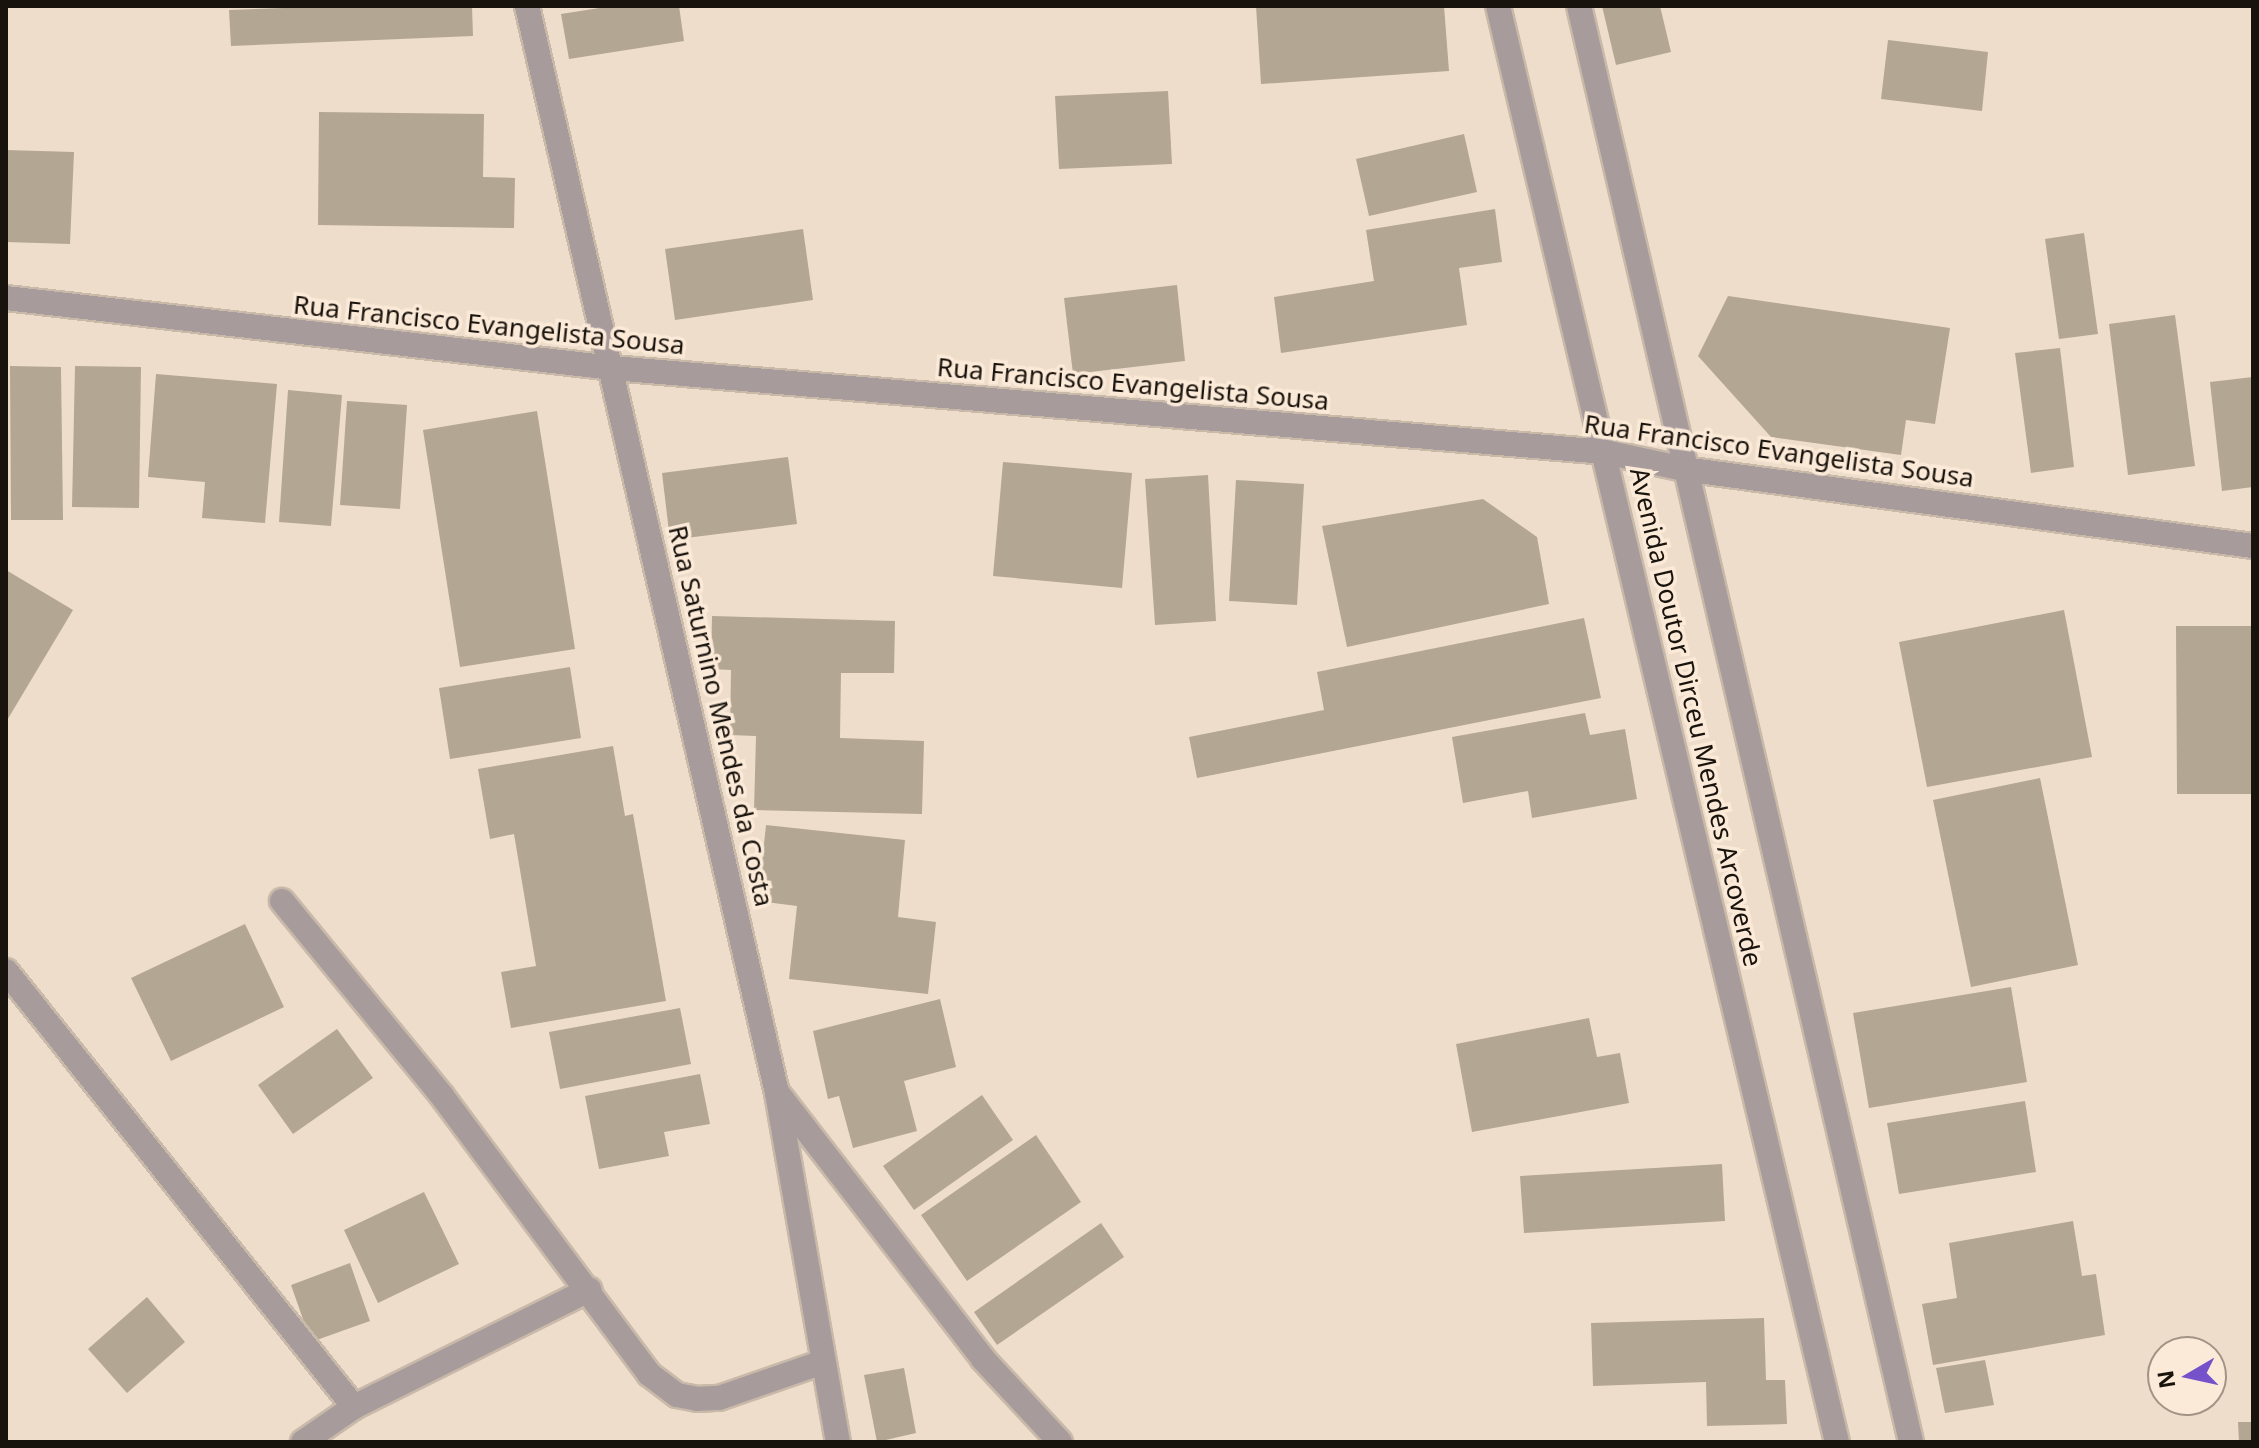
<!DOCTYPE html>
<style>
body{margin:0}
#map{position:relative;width:2259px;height:1448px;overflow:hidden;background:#efddcb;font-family:"Noto Sans",sans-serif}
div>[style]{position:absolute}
.building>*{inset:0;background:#b3a693}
.roads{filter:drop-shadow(2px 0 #c8b9a9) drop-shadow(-2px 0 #c8b9a9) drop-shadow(0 2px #c8b9a9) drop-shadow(0 -2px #c8b9a9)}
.service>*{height:24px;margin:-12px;padding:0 12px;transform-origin:12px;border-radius:12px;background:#a79b9c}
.minor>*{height:24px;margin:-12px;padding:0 12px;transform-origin:12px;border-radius:12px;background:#a79b9c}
span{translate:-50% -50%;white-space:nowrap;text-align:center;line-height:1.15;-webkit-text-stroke:7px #fcead8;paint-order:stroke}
.street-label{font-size:26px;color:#19130d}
.frame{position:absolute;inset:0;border:8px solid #19130d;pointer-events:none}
.north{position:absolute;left:2147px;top:1336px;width:80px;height:80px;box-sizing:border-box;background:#fcead8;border:2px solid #a19487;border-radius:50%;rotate:261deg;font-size:22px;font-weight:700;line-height:32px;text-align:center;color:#19130d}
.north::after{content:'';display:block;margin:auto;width:28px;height:36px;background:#7551ca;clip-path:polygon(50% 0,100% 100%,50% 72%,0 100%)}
</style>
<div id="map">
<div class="building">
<i style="clip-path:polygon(343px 6px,472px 6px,473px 36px,231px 46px,229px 10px)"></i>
<i style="clip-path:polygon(612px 6px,679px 6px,684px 41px,569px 59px,561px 14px)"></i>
<i style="clip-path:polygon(1256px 6px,1444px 6px,1449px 71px,1261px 84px)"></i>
<i style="clip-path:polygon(1602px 6px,1660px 6px,1671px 52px,1616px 65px)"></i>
<i style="clip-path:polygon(1888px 40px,1988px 52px,1982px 111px,1881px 99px)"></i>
<i style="clip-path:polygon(1168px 91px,1172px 164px,1059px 169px,1055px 96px)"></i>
<i style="clip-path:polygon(319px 112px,484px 114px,483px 177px,515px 178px,514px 228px,318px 225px)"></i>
<i style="clip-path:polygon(1464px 134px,1477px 192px,1369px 216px,1356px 159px)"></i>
<i style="clip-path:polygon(6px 150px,74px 152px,70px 244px,6px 242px)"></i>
<i style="clip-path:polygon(1495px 209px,1502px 262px,1459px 268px,1467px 325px,1281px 353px,1274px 297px,1374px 281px,1366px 230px)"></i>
<i style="clip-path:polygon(803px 229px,813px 300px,675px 320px,665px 249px)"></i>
<i style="clip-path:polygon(2084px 233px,2098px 334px,2059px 339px,2045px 239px)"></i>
<i style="clip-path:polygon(1177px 285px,1185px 361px,1073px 374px,1064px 298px)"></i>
<i style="clip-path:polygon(1728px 296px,1950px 328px,1935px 424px,1906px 420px,1901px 455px,1771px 437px,1698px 356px)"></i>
<i style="clip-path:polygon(2175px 315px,2195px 466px,2128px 475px,2109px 324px)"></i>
<i style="clip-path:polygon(2060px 348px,2074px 467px,2031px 473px,2015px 353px)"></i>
<i style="clip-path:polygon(10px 366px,61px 367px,63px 520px,11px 520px)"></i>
<i style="clip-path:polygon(75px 366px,141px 367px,139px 508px,72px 507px)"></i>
<i style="clip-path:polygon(156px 374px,277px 384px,265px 523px,202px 518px,205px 482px,148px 477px)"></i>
<i style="clip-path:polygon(2253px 377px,2253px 487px,2222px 491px,2210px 382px)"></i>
<i style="clip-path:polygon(288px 390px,342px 395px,331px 526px,279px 522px)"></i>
<i style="clip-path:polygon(347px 401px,407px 405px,400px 509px,340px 505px)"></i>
<i style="clip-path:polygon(537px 411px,575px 649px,460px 667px,423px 430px)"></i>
<i style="clip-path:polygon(788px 457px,797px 524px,670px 540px,662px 473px)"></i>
<i style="clip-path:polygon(1003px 462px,1132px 473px,1122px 588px,993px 576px)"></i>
<i style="clip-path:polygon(1208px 475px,1216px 621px,1155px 625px,1145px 479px)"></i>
<i style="clip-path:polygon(1236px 480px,1304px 484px,1297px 605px,1229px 601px)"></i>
<i style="clip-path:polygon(1483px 499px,1537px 537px,1549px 604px,1347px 647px,1322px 526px)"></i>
<i style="clip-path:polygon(6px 570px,73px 610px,6px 722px)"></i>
<i style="clip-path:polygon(2064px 610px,2092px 757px,1927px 787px,1899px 642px)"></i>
<i style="clip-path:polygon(712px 616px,895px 621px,894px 673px,841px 673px,840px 738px,924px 741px,922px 814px,754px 810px,756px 736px,730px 735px,731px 670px,711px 669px)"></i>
<i style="clip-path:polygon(1584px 618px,1601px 698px,1197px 778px,1189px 737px,1324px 710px,1317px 672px)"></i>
<i style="clip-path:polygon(2176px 626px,2253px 626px,2253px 794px,2177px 794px)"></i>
<i style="clip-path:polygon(570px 667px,581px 738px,450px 759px,439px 688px)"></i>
<i style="clip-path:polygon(1585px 713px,1590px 735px,1625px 729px,1637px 799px,1532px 818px,1528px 791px,1463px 803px,1452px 737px)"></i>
<i style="clip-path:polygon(613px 746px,625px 816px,633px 814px,666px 1001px,511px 1028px,501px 972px,536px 966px,514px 834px,490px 839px,478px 769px)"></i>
<i style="clip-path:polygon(2040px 778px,2078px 965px,1971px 987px,1933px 800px)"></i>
<i style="clip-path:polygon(766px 825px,905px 840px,898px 917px,936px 922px,928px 994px,789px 979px,797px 906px,758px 901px)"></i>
<i style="clip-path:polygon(245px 924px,284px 1007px,171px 1061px,131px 978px)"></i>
<i style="clip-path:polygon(2011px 987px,2027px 1082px,1869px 1108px,1853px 1013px)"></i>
<i style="clip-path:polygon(940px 999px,956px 1067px,904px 1081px,917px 1131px,853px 1148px,839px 1096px,828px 1099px,813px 1031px)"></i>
<i style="clip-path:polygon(680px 1008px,691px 1064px,560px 1089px,549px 1032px)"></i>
<i style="clip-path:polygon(1589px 1018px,1597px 1057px,1620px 1053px,1629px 1103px,1472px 1132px,1456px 1044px)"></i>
<i style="clip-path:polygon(337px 1029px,373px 1078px,293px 1134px,258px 1085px)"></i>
<i style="clip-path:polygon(700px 1074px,710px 1124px,664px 1132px,669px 1156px,599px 1169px,585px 1096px)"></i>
<i style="clip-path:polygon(982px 1095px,1013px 1140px,914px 1210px,883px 1166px)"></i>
<i style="clip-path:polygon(2025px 1101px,2036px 1172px,1899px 1194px,1887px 1123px)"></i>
<i style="clip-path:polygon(1036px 1135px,1081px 1202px,967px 1281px,921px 1215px)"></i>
<i style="clip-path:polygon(1722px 1164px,1725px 1221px,1524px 1233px,1520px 1176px)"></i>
<i style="clip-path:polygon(424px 1192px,459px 1264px,378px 1303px,344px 1230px)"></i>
<i style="clip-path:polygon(2073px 1221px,2082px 1276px,2096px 1274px,2105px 1335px,1933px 1365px,1922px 1304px,1957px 1298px,1949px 1243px)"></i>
<i style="clip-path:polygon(1101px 1223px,1124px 1257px,997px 1345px,974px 1312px)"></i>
<i style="clip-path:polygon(350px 1263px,370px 1321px,311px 1342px,291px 1285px)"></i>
<i style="clip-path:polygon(147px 1297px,185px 1342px,127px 1393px,88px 1349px)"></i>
<i style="clip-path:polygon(1764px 1318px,1766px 1380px,1785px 1380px,1787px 1424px,1707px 1426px,1706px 1382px,1593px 1386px,1591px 1323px)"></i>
<i style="clip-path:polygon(1985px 1360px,1994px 1405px,1945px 1413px,1936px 1368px)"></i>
<i style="clip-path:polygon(904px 1368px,916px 1433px,877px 1442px,864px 1375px)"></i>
<i style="clip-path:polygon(2238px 1422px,2253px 1422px,2253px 1442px,2239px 1442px)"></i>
</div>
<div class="roads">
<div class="service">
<i style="left:303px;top:1442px;width:62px;rotate:-34.5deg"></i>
<i style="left:354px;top:1407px;width:263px;rotate:-26.5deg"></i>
</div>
<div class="minor">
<i style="left:527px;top:6px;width:1115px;rotate:77.05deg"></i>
<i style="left:777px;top:1093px;width:354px;rotate:80.1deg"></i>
<i style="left:1498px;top:6px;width:1475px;rotate:76.72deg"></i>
<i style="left:1579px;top:6px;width:1474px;rotate:76.98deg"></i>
<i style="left:6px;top:298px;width:611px;rotate:6.58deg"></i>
<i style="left:613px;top:368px;width:996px;rotate:4.84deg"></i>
<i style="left:1605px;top:452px;width:81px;rotate:12.1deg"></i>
<i style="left:1684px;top:469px;width:574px;rotate:7.71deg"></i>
<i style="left:282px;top:901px;width:252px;rotate:50.6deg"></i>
<i style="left:442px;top:1096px;width:347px;rotate:53.3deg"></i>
<i style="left:649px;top:1374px;width:35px;rotate:37deg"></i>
<i style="left:677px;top:1395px;width:20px;rotate:11deg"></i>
<i style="left:697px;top:1399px;width:22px;rotate:-3deg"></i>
<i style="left:719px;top:1398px;width:107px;rotate:-19.1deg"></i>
<i style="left:6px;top:971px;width:558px;rotate:51.4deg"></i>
<i style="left:780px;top:1096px;width:332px;rotate:52.3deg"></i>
<i style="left:983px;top:1359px;width:113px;rotate:47.1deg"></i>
</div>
</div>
<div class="street-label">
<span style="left:489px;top:325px;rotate:6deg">Rua Francisco Evangelista Sousa</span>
<span style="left:1133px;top:384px;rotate:5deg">Rua Francisco Evangelista Sousa</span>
<span style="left:1779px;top:451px;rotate:8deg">Rua Francisco Evangelista Sousa</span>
<span style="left:721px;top:716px;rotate:77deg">Rua Saturnino Mendes da Costa</span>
<span style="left:1696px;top:717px;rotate:77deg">Avenida Doutor Dirceu Mendes Arcoverde</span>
</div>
<div class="frame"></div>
<div class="north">N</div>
</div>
